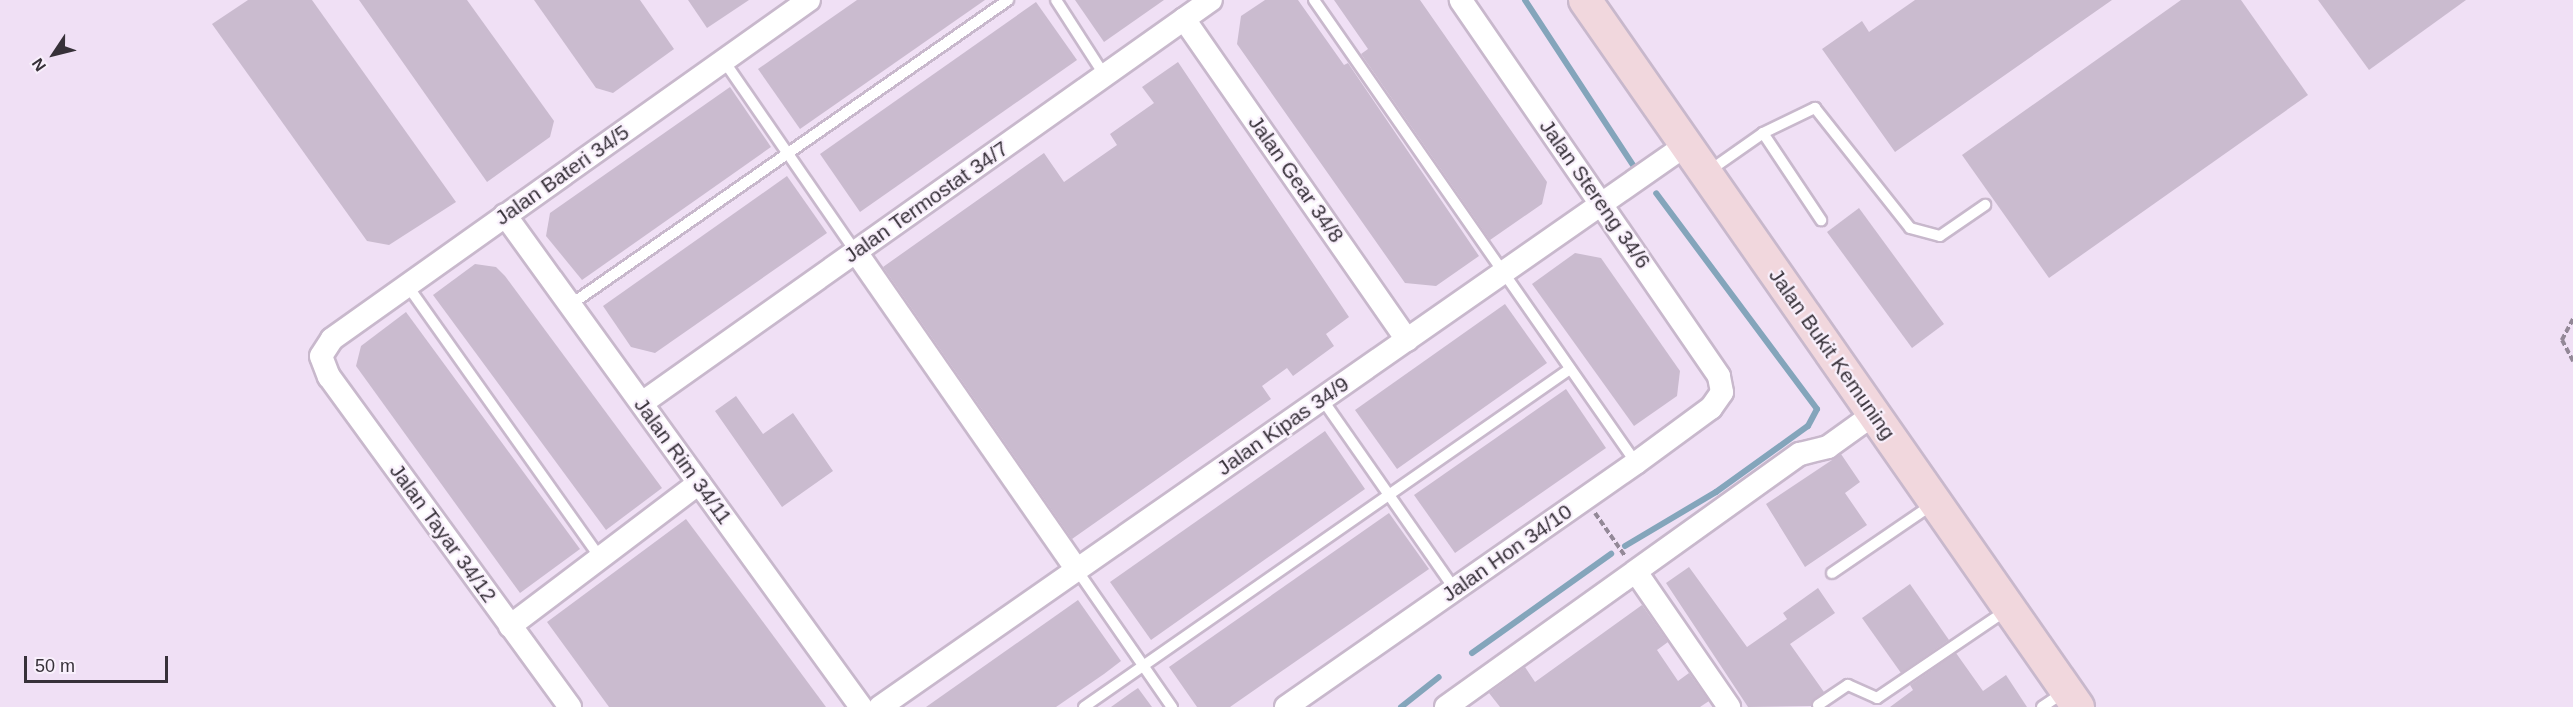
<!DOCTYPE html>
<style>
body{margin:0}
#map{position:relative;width:2573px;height:707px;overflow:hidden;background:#f0e0f5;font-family:Helvetica,sans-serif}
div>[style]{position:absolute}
.stream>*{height:6px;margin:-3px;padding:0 3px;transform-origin:3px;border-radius:3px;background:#84a5bb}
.building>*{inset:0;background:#cabbcf}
.path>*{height:4px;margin-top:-2px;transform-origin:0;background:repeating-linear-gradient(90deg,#938897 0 6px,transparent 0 9px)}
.roads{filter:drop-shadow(2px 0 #c8b8cc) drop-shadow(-2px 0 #c8b8cc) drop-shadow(0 2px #c8b8cc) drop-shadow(0 -2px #c8b8cc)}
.lane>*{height:10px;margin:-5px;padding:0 5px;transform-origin:5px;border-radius:5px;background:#fff}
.street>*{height:22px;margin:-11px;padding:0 11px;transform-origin:11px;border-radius:11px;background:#fff}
.secondary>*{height:32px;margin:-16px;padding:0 16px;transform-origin:16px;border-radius:16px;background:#f1d7dd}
span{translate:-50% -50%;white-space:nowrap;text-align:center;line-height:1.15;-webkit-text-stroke:4.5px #f9f0fc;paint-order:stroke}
.street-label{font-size:21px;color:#373139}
.north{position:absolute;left:24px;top:24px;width:60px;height:60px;-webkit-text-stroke:4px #f9f0fc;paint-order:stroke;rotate:235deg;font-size:16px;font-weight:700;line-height:24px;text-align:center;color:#373139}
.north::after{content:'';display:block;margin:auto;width:21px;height:27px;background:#373139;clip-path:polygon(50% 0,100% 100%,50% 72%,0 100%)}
.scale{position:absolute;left:24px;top:656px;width:144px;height:27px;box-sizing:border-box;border:3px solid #373139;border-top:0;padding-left:8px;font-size:18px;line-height:21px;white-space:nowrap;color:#373139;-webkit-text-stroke:4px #f9f0fc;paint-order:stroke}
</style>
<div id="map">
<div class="stream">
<i style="left:1525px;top:0;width:197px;rotate:56.8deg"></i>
<i style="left:1625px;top:546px;width:106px;rotate:-30.7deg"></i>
<i style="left:1716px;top:492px;width:113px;rotate:-35.7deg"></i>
<i style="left:1808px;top:426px;width:19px;rotate:-62deg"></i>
<i style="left:1817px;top:409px;width:269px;rotate:-126.7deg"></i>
<i style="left:1472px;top:653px;width:171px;rotate:-35.5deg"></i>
<i style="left:1401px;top:707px;width:48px;rotate:-38.3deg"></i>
</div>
<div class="building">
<i style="clip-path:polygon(248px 0,312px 0,456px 202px,389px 245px,367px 241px,212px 24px)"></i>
<i style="clip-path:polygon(359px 0,467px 0,554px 121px,550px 137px,487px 182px)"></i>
<i style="clip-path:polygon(534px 0,640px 0,674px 49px,613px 93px,596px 88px)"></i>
<i style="clip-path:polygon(688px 0,749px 0,707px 28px)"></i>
<i style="clip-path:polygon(857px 0,985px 0,800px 129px,758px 69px)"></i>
<i style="clip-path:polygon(1075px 0,1164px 0,1104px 42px)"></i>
<i style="clip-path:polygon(1265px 0,1298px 0,1344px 65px,1348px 63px,1479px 256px,1436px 286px,1405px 283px,1237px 44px,1241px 16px)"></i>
<i style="clip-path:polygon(1334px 0,1420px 0,1547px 182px,1542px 204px,1490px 240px,1361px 54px,1368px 49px)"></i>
<i style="clip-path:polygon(1915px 0,2112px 0,1895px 152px,1822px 49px,1862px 21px,1869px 32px)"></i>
<i style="clip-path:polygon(2181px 0,2241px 0,2308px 95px,2049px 278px,1962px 155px)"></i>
<i style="clip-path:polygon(2318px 0,2466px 0,2369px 70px)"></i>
<i style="clip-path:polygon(1036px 2px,1077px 60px,860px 212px,820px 154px)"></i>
<i style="clip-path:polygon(1178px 62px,1349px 317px,1326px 334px,1334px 346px,1293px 376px,1287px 368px,1262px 386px,1271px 399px,1072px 539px,883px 267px,1044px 153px,1064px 182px,1117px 145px,1110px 134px,1154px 103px,1142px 87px)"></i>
<i style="clip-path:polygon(730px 87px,771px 147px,582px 280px,546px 236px,550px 213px)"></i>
<i style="clip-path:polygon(787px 176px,827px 233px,655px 353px,631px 347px,603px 306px)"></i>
<i style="clip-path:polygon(1859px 208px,1944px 324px,1912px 348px,1827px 232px)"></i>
<i style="clip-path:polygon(1575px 253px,1601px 258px,1680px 371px,1677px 396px,1634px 426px,1532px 284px)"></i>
<i style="clip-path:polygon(475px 264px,496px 267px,505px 276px,662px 488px,606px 530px,433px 295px)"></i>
<i style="clip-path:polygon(1505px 304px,1547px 363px,1397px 469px,1355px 410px)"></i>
<i style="clip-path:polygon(406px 312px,580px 549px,520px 593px,356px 366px,361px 346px)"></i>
<i style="clip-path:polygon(1566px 389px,1606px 448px,1455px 553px,1414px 495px)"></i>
<i style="clip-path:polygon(736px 396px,763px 434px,793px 413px,833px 471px,782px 507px,715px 411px)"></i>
<i style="clip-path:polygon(1325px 431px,1365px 489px,1151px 640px,1110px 582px)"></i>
<i style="clip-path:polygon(1841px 454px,1860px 482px,1845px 493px,1867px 525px,1805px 567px,1766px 504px)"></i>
<i style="clip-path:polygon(1389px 513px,1429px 569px,1230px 707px,1197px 707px,1169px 667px)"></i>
<i style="clip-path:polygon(686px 519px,749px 603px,826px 707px,609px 707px,547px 622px)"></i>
<i style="clip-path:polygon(1689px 567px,1747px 647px,1787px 619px,1783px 613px,1818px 588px,1835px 613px,1790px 644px,1824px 692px,1811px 706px,1748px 707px,1666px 583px)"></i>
<i style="clip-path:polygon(1910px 584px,1949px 640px,1901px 673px,1862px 618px)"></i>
<i style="clip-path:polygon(1078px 600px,1121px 661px,1104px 674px,1056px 707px,926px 707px)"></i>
<i style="clip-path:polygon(1642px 605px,1668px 642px,1657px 650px,1678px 681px,1689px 673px,1709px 701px,1700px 707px,1500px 707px,1489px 693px,1525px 667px,1535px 682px)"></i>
<i style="clip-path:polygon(1956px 653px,1983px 691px,2006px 675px,2027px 707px,1890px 707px,1913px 690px,1910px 685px)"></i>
<i style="clip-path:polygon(1138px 688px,1152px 707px,1111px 707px,1132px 692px)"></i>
</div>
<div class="path">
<i style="left:2573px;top:319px;width:24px;rotate:118deg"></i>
<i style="left:2562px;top:340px;width:24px;rotate:62deg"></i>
<i style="left:1595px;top:513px;width:52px;rotate:55.1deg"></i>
</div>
<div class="roads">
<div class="lane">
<i style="left:1056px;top:0;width:90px;rotate:57.2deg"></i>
<i style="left:1314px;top:0;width:564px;rotate:55.18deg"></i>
<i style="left:724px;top:61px;width:232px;rotate:55.4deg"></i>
<i style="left:1763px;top:133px;width:105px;rotate:56.3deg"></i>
<i style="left:1709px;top:171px;width:66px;rotate:-35.1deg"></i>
<i style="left:1763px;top:133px;width:58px;rotate:-25.7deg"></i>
<i style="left:1815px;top:108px;width:153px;rotate:51.6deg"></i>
<i style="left:1910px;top:228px;width:31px;rotate:15deg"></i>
<i style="left:1940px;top:236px;width:55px;rotate:-34.6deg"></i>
<i style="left:407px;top:285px;width:334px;rotate:54.7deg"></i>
<i style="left:570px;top:305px;width:534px;rotate:-34.85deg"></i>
<i style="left:1322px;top:399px;width:233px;rotate:55.1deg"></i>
<i style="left:1077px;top:570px;width:167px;rotate:55.3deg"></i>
<i style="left:1832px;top:573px;width:122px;rotate:-34.3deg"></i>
<i style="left:1818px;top:705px;width:36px;rotate:-34deg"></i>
<i style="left:1848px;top:685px;width:32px;rotate:24deg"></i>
<i style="left:1877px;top:698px;width:157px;rotate:-34.1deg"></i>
<i style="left:1084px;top:707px;width:592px;rotate:-34.82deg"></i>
<i style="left:2042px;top:707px;width:27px;rotate:-34deg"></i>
</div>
<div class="street">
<i style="left:1184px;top:19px;width:391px;rotate:55.2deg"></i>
<i style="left:505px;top:215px;width:607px;rotate:54.11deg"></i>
<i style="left:856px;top:252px;width:387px;rotate:55.2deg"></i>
<i style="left:642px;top:403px;width:697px;rotate:-35.31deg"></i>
<i style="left:1636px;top:572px;width:164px;rotate:55.4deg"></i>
<i style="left:510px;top:626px;width:237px;rotate:-37.1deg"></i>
<i style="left:570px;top:707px;width:409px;rotate:-126.1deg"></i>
<i style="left:329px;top:377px;width:22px;rotate:-111deg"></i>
<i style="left:321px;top:356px;width:20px;rotate:-57deg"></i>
<i style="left:332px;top:339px;width:585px;rotate:-35.4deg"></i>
<i style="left:880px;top:707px;width:983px;rotate:-34.89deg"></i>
<i style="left:1286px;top:707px;width:427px;rotate:-34.9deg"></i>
<i style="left:1636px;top:463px;width:93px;rotate:-36.3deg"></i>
<i style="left:1711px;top:408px;width:19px;rotate:-55deg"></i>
<i style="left:1722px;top:392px;width:16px;rotate:-101deg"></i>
<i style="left:1719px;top:376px;width:456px;rotate:-124.5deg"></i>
<i style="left:1446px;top:707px;width:435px;rotate:-35.6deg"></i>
<i style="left:1800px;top:454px;width:29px;rotate:-14deg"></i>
<i style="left:1828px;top:447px;width:57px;rotate:-35.7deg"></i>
</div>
<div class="secondary">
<i style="left:1585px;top:0;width:862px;rotate:55.11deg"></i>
</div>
</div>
<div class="street-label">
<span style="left:562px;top:175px;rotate:-35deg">Jalan Bateri 34/5</span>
<span style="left:1296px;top:179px;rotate:55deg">Jalan Gear 34/8</span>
<span style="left:1595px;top:194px;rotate:55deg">Jalan Stereng 34/6</span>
<span style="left:926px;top:202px;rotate:-35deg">Jalan Termostat 34/7</span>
<span style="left:1832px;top:354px;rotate:55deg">Jalan Bukit Kemuning</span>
<span style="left:1283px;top:426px;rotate:-35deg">Jalan Kipas 34/9</span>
<span style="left:683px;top:461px;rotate:54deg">Jalan Rim 34/11</span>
<span style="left:443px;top:533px;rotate:54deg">Jalan Tayar 34/12</span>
<span style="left:1507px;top:553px;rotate:-35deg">Jalan Hon 34/10</span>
</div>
<div class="north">N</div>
<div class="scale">50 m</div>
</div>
